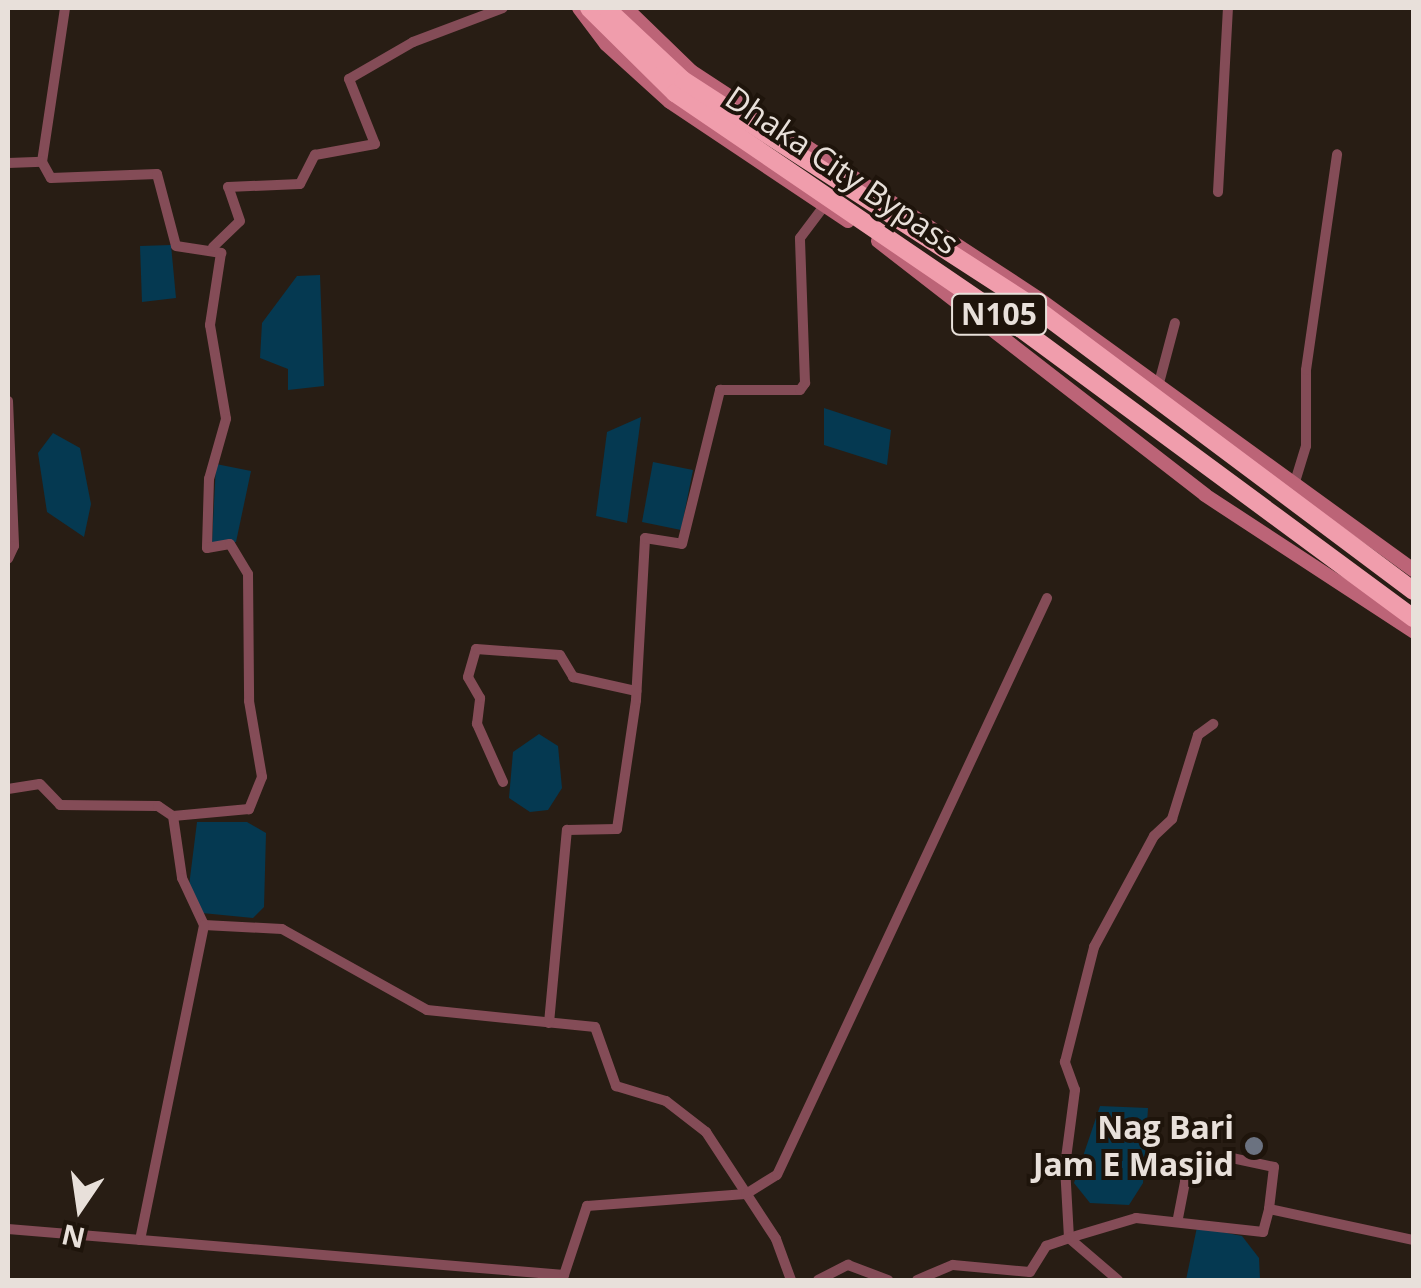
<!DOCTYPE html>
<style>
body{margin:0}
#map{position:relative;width:1421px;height:1288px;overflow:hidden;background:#281d14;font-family:"Open Sans",sans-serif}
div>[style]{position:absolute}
.water>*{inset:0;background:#053951}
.street>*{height:10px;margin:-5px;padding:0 5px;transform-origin:5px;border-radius:5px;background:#844c57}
.secondary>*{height:14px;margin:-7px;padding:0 7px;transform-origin:7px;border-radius:7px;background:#bc6477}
.highway>*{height:18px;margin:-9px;padding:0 9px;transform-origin:9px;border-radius:9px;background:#f09dac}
.dots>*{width:28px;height:28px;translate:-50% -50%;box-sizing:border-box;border:5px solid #1e140b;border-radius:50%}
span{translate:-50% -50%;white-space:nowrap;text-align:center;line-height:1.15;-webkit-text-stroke:8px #1e140b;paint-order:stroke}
.shield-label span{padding:2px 8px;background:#1e140b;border:2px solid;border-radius:8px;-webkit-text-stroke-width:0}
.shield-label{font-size:30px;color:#e8e0da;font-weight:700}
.street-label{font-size:32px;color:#e8e0da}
.poi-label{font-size:32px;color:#e8e0da;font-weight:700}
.right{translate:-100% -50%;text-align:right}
.frame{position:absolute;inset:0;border:10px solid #e8e0da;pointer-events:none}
.north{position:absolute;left:30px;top:1158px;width:100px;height:100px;-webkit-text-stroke:8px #1e140b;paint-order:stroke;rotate:193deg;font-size:28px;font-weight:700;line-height:40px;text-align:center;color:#e8e0da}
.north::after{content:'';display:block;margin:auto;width:35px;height:45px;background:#e8e0da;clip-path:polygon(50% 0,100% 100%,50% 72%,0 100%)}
</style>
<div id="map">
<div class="water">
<i style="clip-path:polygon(171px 245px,176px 298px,142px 302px,140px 246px)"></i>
<i style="clip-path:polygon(320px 275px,324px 386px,288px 390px,288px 369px,260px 358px,262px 323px,297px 276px)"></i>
<i style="clip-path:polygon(824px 408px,891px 430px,887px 465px,824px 445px)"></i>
<i style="clip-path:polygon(641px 417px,627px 523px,596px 516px,607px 432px)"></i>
<i style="clip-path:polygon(53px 433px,80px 448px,91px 504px,84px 537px,47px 512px,38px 453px)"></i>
<i style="clip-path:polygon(653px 462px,693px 470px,681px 530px,642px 522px)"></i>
<i style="clip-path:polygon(216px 464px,251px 471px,236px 542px,212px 543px)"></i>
<i style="clip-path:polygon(539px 734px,558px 746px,562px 788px,548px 810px,530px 812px,509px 798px,513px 752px)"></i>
<i style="clip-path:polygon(197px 822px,247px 822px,266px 833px,264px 907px,253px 918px,202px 913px,189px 886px)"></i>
<i style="clip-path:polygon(1100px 1106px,1148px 1108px,1143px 1183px,1129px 1205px,1090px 1203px,1074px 1183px)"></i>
<i style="clip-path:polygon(1197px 1227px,1242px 1236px,1259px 1258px,1260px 1280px,1186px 1280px)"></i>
</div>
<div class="street">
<i style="left:42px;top:162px;width:156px;rotate:-81.5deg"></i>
<i style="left:8px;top:163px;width:34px;rotate:-2deg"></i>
<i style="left:42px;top:162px;width:18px;rotate:61deg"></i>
<i style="left:51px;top:178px;width:106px;rotate:-2.2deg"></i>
<i style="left:157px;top:174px;width:74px;rotate:75.2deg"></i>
<i style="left:176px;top:246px;width:46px;rotate:8.8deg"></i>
<i style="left:221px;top:253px;width:73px;rotate:98.7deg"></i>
<i style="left:210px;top:325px;width:95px;rotate:80.3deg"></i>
<i style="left:226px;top:419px;width:62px;rotate:105.8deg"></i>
<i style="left:209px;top:479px;width:69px;rotate:91.7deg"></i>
<i style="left:207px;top:548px;width:23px;rotate:-10deg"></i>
<i style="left:230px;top:544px;width:35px;rotate:59deg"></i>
<i style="left:248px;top:574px;width:127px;rotate:89.5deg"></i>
<i style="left:249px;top:701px;width:77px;rotate:80.3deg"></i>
<i style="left:262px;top:777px;width:35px;rotate:112deg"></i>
<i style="left:249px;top:809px;width:76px;rotate:174.7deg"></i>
<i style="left:1218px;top:192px;width:184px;rotate:-86.9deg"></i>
<i style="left:213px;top:247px;width:37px;rotate:-44deg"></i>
<i style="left:240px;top:221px;width:36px;rotate:-109deg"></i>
<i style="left:228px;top:187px;width:72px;rotate:-2.4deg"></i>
<i style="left:300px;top:184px;width:33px;rotate:-63deg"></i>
<i style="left:315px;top:155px;width:61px;rotate:-10.4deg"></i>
<i style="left:375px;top:144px;width:70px;rotate:-111.8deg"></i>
<i style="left:349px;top:79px;width:74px;rotate:-30deg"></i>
<i style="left:413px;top:42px;width:96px;rotate:-20.7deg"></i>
<i style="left:1159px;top:383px;width:62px;rotate:-75.1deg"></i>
<i style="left:8px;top:401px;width:145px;rotate:87.6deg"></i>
<i style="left:14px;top:546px;width:14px;rotate:115deg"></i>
<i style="left:1294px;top:485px;width:41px;rotate:-72.9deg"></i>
<i style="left:1306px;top:446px;width:76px;rotate:-90deg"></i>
<i style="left:1306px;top:370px;width:218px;rotate:-81.8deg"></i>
<i style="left:503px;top:782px;width:64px;rotate:-114.1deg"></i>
<i style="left:477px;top:724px;width:26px;rotate:-83deg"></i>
<i style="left:480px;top:698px;width:24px;rotate:-120deg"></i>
<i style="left:468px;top:677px;width:29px;rotate:-74deg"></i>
<i style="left:476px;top:649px;width:84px;rotate:4.1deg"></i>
<i style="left:560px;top:655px;width:26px;rotate:59deg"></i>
<i style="left:573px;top:677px;width:65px;rotate:12.5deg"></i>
<i style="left:8px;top:789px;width:32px;rotate:-9deg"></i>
<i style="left:40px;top:784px;width:29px;rotate:46deg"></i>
<i style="left:60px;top:805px;width:98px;rotate:0.6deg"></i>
<i style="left:158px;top:806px;width:18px;rotate:34deg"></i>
<i style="left:173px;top:816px;width:63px;rotate:81.7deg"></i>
<i style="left:182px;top:878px;width:52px;rotate:64.9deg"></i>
<i style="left:204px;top:925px;width:78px;rotate:2.9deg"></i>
<i style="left:282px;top:929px;width:166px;rotate:29.2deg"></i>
<i style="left:427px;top:1010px;width:169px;rotate:5.8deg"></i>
<i style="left:595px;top:1027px;width:63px;rotate:70.4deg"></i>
<i style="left:616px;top:1086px;width:52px;rotate:16.7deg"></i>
<i style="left:666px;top:1101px;width:51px;rotate:37.8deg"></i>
<i style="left:706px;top:1132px;width:128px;rotate:56.8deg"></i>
<i style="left:776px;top:1239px;width:44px;rotate:69.9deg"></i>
<i style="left:549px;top:1023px;width:194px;rotate:-84.7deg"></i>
<i style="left:567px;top:830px;width:50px;rotate:-1.1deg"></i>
<i style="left:617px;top:829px;width:130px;rotate:-81.6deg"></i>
<i style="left:636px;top:700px;width:162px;rotate:-86.8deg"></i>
<i style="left:645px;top:538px;width:37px;rotate:9deg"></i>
<i style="left:682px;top:544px;width:159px;rotate:-76.1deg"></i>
<i style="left:720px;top:390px;width:80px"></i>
<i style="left:800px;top:390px;width:9px;rotate:-54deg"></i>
<i style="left:805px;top:383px;width:145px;rotate:-92deg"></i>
<i style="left:800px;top:238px;width:40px;rotate:-53deg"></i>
<i style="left:1178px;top:1218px;width:38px;rotate:-79deg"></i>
<i style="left:1185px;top:1181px;width:52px;rotate:-26.1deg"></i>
<i style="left:1232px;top:1158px;width:43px;rotate:12.1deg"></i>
<i style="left:1274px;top:1167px;width:42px;rotate:96.8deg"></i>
<i style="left:8px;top:1229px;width:558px;rotate:4.73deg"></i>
<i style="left:564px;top:1275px;width:73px;rotate:-71.6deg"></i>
<i style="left:587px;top:1206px;width:159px;rotate:-4.3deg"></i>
<i style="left:746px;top:1194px;width:36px;rotate:-32deg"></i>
<i style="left:777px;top:1175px;width:637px;rotate:-64.92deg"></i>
<i style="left:140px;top:1240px;width:321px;rotate:-78.5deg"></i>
<i style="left:818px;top:1280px;width:34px;rotate:-27deg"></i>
<i style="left:848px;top:1265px;width:43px;rotate:20.6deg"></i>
<i style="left:917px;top:1280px;width:39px;rotate:-23deg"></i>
<i style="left:953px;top:1265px;width:77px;rotate:5.2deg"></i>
<i style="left:1030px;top:1272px;width:31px;rotate:-58deg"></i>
<i style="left:1046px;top:1246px;width:24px;rotate:-19deg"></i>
<i style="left:1069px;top:1238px;width:72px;rotate:-93.2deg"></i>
<i style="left:1065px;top:1166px;width:77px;rotate:-82.5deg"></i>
<i style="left:1075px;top:1090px;width:30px;rotate:-110deg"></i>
<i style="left:1065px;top:1062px;width:119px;rotate:-75.8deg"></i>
<i style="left:1094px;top:947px;width:126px;rotate:-61.6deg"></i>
<i style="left:1154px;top:836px;width:25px;rotate:-43deg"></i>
<i style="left:1172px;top:819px;width:88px;rotate:-72.8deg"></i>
<i style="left:1198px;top:735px;width:19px;rotate:-36deg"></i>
<i style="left:1118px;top:1280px;width:65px;rotate:-139.4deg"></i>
<i style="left:1069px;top:1238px;width:70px;rotate:-16.6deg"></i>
<i style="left:1136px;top:1218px;width:128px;rotate:6.3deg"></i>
<i style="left:1263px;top:1232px;width:24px;rotate:-75deg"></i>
<i style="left:1269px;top:1209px;width:148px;rotate:12.1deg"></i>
</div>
<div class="secondary">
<i style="left:579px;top:8px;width:45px;rotate:53.1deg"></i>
<i style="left:606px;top:44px;width:86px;rotate:42.2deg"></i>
<i style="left:670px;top:102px;width:214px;rotate:33.8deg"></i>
<i style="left:626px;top:8px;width:91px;rotate:44.1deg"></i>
<i style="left:691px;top:71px;width:416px;rotate:33.2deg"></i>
<i style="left:1039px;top:299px;width:463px;rotate:35.9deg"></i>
<i style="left:878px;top:241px;width:414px;rotate:37.8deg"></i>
<i style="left:1205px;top:495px;width:250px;rotate:33.2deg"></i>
</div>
<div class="highway">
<i style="left:589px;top:8px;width:121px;rotate:44.7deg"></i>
<i style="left:675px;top:93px;width:417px;rotate:34.3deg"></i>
<i style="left:1020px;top:328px;width:489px;rotate:36.4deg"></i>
<i style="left:606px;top:8px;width:105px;rotate:43.1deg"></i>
<i style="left:683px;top:80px;width:418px;rotate:32.9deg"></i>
<i style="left:1034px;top:307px;width:474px;rotate:36.8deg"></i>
</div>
<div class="dots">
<i style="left:1254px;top:1146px;background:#6b7280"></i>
</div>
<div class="shield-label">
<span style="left:999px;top:314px">N105</span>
</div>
<div class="street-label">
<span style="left:842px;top:170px;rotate:34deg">Dhaka City Bypass</span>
</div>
<div class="poi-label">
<span class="right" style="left:1234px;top:1146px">Nag Bari<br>Jam E Masjid</span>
</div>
<div class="frame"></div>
<div class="north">N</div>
</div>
